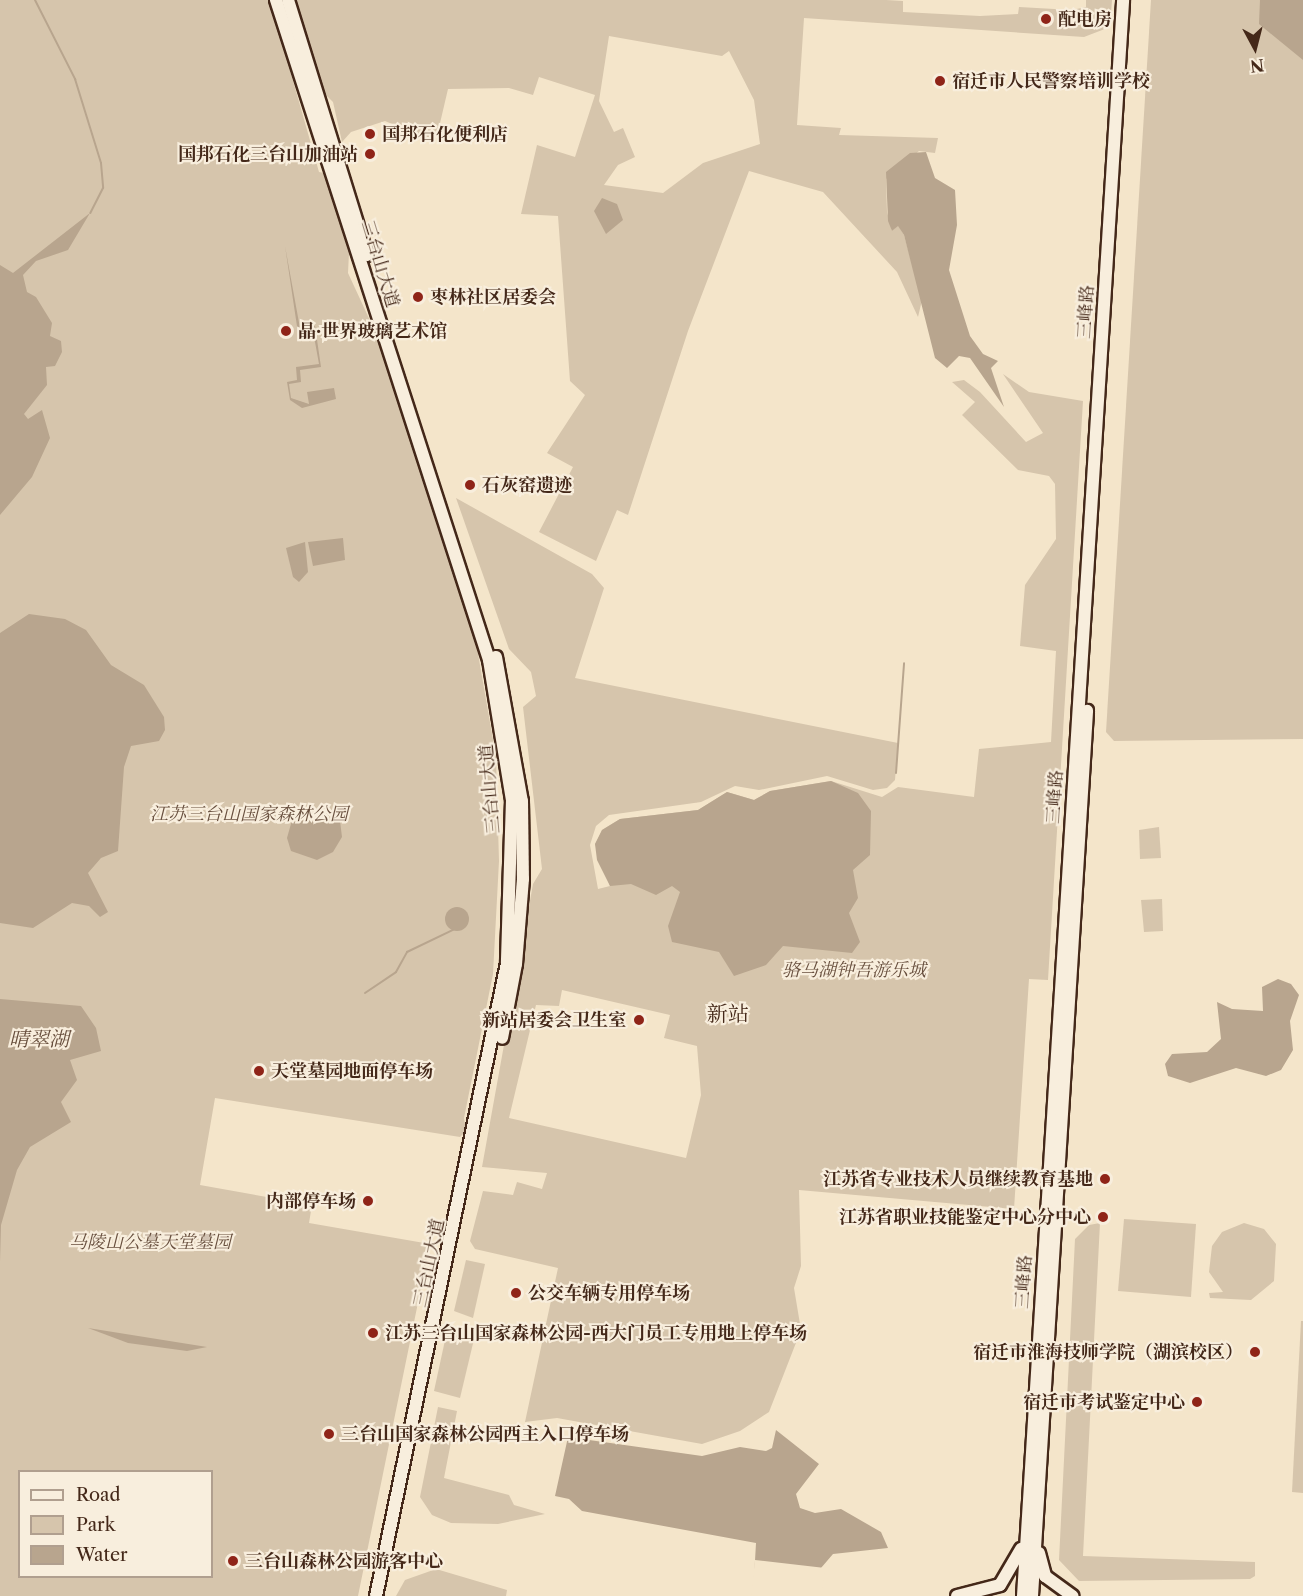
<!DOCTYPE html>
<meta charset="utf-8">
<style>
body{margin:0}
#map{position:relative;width:1303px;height:1596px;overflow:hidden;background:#f4e5ca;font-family:"Libre Caslon Text","Noto Serif SC",serif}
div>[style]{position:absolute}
.green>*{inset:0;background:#d6c5ac}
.water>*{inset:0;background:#b8a58e}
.round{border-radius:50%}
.pier>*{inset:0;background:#f4e5ca}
.stream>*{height:2px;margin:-1px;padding:0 1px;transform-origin:1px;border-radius:1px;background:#b8a58e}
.roads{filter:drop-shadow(2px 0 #442819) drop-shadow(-2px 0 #442819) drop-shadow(0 2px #442819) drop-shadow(0 -2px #442819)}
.secondary>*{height:12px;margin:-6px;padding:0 6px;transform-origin:6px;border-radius:6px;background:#f8eedd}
.dots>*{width:16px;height:16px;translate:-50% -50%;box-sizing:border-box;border:3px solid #f8eedd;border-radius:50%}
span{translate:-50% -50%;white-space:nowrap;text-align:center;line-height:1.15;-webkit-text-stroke:4.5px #f8eedd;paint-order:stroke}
.poi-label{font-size:18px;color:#442819;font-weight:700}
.left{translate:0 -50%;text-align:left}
.right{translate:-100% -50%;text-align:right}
.street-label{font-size:18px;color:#442819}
.park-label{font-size:18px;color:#684f3e;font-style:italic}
.water-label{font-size:20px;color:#674e3c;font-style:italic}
.quarter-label{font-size:21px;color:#442819}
.legend{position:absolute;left:18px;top:1470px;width:195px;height:108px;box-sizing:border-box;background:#f8eedd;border:2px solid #b09f8f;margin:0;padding:8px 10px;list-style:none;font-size:18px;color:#442819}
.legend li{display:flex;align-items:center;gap:12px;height:30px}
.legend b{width:30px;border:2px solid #b09f8f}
.north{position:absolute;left:1225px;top:18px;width:60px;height:60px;-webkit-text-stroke:4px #f8eedd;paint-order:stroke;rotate:173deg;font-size:16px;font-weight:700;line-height:24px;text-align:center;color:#442819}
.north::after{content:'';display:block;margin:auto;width:21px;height:27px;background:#442819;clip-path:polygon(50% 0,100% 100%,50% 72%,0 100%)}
</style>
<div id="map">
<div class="green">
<i style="clip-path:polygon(evenodd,0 0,270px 0,319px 172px,324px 173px,349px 253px,348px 273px,373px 327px,473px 625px,496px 757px,499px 861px,493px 974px,464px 1118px,466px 1131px,460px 1137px,215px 1098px,200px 1185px,312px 1205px,309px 1223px,430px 1244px,358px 1596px,0 1596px,0 0,20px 1472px,212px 1472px,212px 1576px,20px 1576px,20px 1472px)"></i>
<i style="clip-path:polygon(evenodd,295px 0,886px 0,903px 1px,903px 12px,980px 16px,1018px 14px,1019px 7px,1072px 10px,1086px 7px,1086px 0,1112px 0,1110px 27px,1084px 37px,804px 18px,797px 125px,841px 128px,839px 135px,938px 138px,935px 153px,919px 151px,886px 179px,887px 212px,892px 231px,898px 225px,904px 235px,922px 300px,918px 317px,897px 272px,823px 192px,749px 171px,688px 331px,628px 515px,617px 510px,596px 561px,539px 532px,573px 467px,547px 453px,585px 395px,570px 381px,558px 216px,521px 214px,537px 145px,575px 157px,595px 95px,539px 77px,533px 95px,509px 88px,448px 89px,437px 136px,428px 139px,385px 121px,351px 132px,342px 142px,333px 102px,323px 92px,295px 0,609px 36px,722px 56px,729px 51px,754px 100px,760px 144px,703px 163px,663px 193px,604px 185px,618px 165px,635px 157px,623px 128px,614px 132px,599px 101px,609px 36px)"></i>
<i style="clip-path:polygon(1151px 0,1303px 0,1303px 739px,1114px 741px,1106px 732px)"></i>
<i style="clip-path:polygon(evenodd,1003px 374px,1029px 392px,1083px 401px,1048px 980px,1029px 979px,1014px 1209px,799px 1190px,801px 1266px,794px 1288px,801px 1330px,769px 1412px,740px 1431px,702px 1444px,557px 1418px,525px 1422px,558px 1268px,475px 1249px,470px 1241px,483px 1191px,513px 1195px,517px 1182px,542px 1189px,547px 1173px,482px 1167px,533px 884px,542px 869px,523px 707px,536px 696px,531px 672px,509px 649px,456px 498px,592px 574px,604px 588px,575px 678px,898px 743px,895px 780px,887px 788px,873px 790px,827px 776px,759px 790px,735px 786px,701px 802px,609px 815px,596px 826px,590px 845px,598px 889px,610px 886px,595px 844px,602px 830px,620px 819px,698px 810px,727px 792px,754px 800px,770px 791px,831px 781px,882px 797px,898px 787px,974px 797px,979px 749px,1051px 742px,1056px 651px,1020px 646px,1025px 585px,1056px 539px,1055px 484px,1049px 476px,1018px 470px,962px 415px,975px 402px,952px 382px,964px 380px,980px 392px,1026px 442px,1043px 433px,1003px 374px,562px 990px,670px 1015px,664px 1038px,697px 1046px,701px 1095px,686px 1158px,509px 1118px,536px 1005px,559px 1006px,562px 990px)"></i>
<i style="clip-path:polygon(1159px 827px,1161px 858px,1140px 859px,1139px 830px)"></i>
<i style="clip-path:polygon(1162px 899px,1163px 931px,1144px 932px,1141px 900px)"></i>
<i style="clip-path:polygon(1124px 1219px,1196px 1224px,1191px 1297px,1118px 1291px)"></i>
<i style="clip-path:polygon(1100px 1223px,1083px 1556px,1255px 1562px,1255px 1576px,1250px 1579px,1079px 1581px,1059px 1560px,1075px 1239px,1089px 1225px)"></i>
<i style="clip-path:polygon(1244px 1223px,1264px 1229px,1276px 1244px,1274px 1281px,1251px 1300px,1210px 1298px,1209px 1293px,1223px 1292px,1209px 1272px,1212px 1246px,1222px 1232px)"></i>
<i style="clip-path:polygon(466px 1260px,485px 1264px,473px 1318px,454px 1311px)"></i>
<i style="clip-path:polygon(1301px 1321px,1303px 1321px,1303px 1493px,1292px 1492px)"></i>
<i style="clip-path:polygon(453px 1327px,475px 1335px,460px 1398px,434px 1391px,447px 1331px)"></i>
<i style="clip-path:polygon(438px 1407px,457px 1411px,444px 1478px,509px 1495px,514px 1505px,545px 1514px,498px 1524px,451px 1523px,432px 1515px,420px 1497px)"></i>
<i style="clip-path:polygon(436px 1569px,507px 1590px,506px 1596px,396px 1596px,405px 1580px)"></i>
</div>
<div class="water">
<i style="clip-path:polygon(1260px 0,1303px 0,1303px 60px,1259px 24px)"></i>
<i style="clip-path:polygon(926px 152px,935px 178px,955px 190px,957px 225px,949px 270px,970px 336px,983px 354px,998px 361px,991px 368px,1004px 407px,970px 358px,959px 356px,947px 368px,935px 358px,904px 235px,898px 226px,892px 231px,888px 221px,886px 172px,910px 153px)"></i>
<i style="clip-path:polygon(602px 198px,617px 204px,623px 220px,606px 234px,594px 211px)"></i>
<i style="clip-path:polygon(90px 213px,68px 250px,36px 261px,23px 275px,27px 292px,36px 297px,52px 323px,50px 336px,61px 341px,62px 352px,55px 366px,46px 367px,47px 385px,24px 414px,28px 419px,42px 410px,50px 438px,32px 477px,0 515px,0 265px,13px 273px)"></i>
<i style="clip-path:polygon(285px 246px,300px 328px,315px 326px,321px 367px,300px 370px,301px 382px,289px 384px,291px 398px,309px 404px,307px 392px,334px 388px,336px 399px,302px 408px,290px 400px,287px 382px,297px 380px,296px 367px,319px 364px,313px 331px,298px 333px)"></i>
<i style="clip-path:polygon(343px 538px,345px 560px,313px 566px,308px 542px)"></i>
<i style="clip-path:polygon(305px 542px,308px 572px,299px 582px,293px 577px,286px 548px)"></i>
<i style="clip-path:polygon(29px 614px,65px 619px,86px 630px,111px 665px,144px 685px,164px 717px,165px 730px,159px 741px,131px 746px,124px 767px,118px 851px,101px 858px,88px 873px,108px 912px,100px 917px,89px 906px,72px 903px,33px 928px,0 923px,0 633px)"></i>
<i style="clip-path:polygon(831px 781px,858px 793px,871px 811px,870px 855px,853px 870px,858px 898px,849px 913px,860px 942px,852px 953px,783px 946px,766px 965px,734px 976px,719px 952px,672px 942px,668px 926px,680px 892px,672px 886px,656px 895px,631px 884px,610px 886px,597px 860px,595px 844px,602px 830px,620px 819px,698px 810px,727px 792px,754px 800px,770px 791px)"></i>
<i style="clip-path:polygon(294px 813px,340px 821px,342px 837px,333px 852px,317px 860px,291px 851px,287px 838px)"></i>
<i class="round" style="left:445px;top:907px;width:24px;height:24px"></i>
<i style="clip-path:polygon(1278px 979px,1291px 984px,1299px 995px,1290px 1021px,1293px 1050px,1281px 1070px,1266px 1076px,1236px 1068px,1190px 1083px,1168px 1076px,1165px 1064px,1172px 1054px,1207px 1052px,1221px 1039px,1217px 1002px,1232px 1009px,1263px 1011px,1262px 987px)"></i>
<i style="clip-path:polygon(0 999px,81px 1006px,96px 1028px,101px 1051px,70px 1060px,77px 1080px,61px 1102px,71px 1122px,30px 1147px,17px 1170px,1px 1225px,0 1262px)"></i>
<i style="clip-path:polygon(88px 1328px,207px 1347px,187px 1351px,128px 1343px)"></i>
<i style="clip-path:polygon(776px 1430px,819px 1464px,796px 1494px,800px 1508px,815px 1513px,841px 1509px,881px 1532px,888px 1548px,833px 1554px,821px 1568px,753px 1596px,756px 1543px,582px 1511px,569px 1499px,555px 1496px,568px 1437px,702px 1456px,740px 1447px,766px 1451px,772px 1448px)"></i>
</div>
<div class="pier">
<i style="clip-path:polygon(755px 1560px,825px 1568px,821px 1596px,751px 1596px)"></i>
</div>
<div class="stream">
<i style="left:35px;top:0;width:89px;rotate:63.1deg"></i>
<i style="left:75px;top:79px;width:88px;rotate:72.8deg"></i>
<i style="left:101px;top:163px;width:25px;rotate:85deg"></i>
<i style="left:103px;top:188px;width:28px;rotate:117deg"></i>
<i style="left:896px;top:773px;width:110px;rotate:-85.8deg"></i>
<i style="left:365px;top:993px;width:37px;rotate:-34deg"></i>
<i style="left:396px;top:972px;width:23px;rotate:-61deg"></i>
<i style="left:407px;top:952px;width:51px;rotate:-25.6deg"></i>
</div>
<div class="roads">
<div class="secondary">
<i style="left:276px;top:0;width:694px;rotate:72.11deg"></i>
<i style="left:489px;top:660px;width:142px;rotate:80.7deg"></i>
<i style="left:512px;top:800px;width:163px;rotate:91.8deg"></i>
<i style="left:507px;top:963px;width:646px;rotate:101.69deg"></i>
<i style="left:288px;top:0;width:267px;rotate:72.8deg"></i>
<i style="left:496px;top:657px;width:146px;rotate:79.8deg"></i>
<i style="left:522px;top:801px;width:78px;rotate:89.3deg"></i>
<i style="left:523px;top:879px;width:85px;rotate:94.7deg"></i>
<i style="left:516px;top:964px;width:75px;rotate:100.7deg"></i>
<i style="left:1039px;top:1553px;width:24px;rotate:75deg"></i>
<i style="left:1045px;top:1576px;width:34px;rotate:36deg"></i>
<i style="left:957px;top:1596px;width:44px;rotate:-14.3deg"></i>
<i style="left:1000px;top:1585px;width:42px;rotate:-59.7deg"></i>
<i style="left:1023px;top:1596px;width:1599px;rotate:-86.41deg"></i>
<i style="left:1032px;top:1596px;width:887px;rotate:-86.44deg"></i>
</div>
</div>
<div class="dots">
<i style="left:1046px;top:19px;background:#8f2418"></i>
<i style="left:940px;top:81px;background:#8f2418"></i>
<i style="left:370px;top:134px;background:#8f2418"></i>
<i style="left:370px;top:154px;background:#8f2418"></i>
<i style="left:418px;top:297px;background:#8f2418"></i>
<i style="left:286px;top:331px;background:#8f2418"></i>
<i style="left:470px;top:485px;background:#8f2418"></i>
<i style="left:639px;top:1020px;background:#8f2418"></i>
<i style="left:259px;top:1071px;background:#8f2418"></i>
<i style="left:1105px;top:1179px;background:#8f2418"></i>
<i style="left:368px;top:1201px;background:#8f2418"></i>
<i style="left:1103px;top:1217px;background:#8f2418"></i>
<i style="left:516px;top:1293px;background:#8f2418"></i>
<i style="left:373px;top:1333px;background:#8f2418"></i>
<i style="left:1255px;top:1352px;background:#8f2418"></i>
<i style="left:1197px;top:1402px;background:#8f2418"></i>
<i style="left:329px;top:1434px;background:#8f2418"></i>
<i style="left:233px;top:1561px;background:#8f2418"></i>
</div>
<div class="poi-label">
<span class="left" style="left:1058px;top:19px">配电房</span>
<span class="left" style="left:952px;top:81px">宿迁市人民警察培训学校</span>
<span class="left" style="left:382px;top:134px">国邦石化便利店</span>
<span class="right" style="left:358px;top:154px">国邦石化三台山加油站</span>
<span class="left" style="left:430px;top:297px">枣林社区居委会</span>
<span class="left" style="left:298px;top:331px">晶·世界玻璃艺术馆</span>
<span class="left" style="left:482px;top:485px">石灰窑遗迹</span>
<span class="right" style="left:626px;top:1020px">新站居委会卫生室</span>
<span class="left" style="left:271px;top:1071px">天堂墓园地面停车场</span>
<span class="right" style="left:1093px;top:1179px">江苏省专业技术人员继续教育基地</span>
<span class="right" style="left:356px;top:1201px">内部停车场</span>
<span class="right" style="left:1091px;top:1217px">江苏省职业技能鉴定中心分中心</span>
<span class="left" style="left:528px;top:1293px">公交车辆专用停车场</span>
<span class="left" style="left:385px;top:1333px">江苏三台山国家森林公园-西大门员工专用地上停车场</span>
<span class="right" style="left:1243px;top:1352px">宿迁市淮海技师学院（湖滨校区）</span>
<span class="right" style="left:1185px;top:1402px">宿迁市考试鉴定中心</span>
<span class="left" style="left:341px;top:1434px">三台山国家森林公园西主入口停车场</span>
<span class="left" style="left:245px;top:1561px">三台山森林公园游客中心</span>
</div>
<div class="street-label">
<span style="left:380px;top:264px;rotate:73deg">三台山大道</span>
<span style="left:1086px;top:312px;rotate:-86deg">三峰路</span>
<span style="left:490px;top:789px;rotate:-95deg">三台山大道</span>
<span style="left:1055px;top:797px;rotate:-86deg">三峰路</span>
<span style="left:429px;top:1263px;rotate:-78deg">三台山大道</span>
<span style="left:1024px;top:1282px;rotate:-86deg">三峰路</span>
</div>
<div class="park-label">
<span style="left:249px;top:814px">江苏三台山国家森林公园</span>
<span style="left:854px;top:970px">骆马湖钟吾游乐城</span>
<span style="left:150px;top:1242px">马陵山公墓天堂墓园</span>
</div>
<div class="water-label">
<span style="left:39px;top:1039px">晴翠湖</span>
</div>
<div class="quarter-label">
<span style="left:728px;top:1014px">新站</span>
</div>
<ul class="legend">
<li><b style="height:8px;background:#f8eedd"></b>Road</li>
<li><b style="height:16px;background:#d6c5ac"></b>Park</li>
<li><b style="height:16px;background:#b8a58e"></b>Water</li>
</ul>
<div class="north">N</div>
</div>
